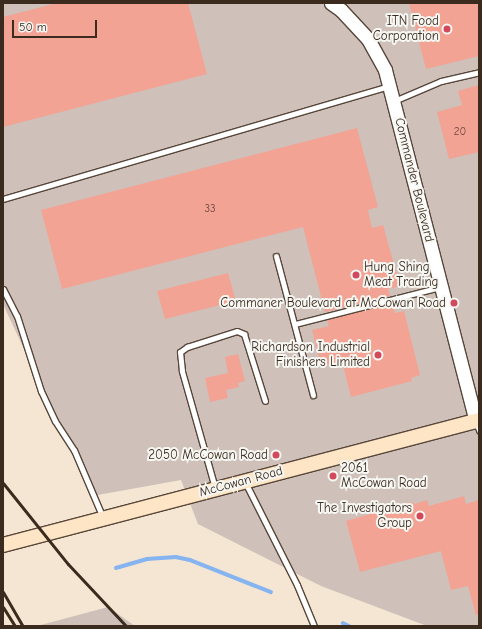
<!DOCTYPE html>
<style>
body{margin:0}
#map{position:relative;width:482px;height:629px;overflow:hidden;background:#f4e6d3;font-family:"Comic Neue",sans-serif}
div>[style]{position:absolute}
.industrial>*{inset:0;background:#cfc0ba}
.stream>*{height:3.5px;margin:-1.75px;padding:0 1.75px;transform-origin:1.75px;border-radius:1.75px;background:#85b4f0}
.building>*{inset:0;background:#f2a394}
.roads{filter:drop-shadow(1px 0 #574639) drop-shadow(-1px 0 #574639) drop-shadow(0 1px #574639) drop-shadow(0 -1px #574639)}
.service>*{height:5px;margin:-2.5px;padding:0 2.5px;transform-origin:2.5px;border-radius:2.5px;background:#fff}
.tertiary>*{height:13px;margin:-6.5px;padding:0 6.5px;transform-origin:6.5px;border-radius:6.5px;background:#fff}
.secondary>*{height:14px;margin:-7px;padding:0 7px;transform-origin:7px;border-radius:7px;background:#fee5c5}
.rail>*{height:3px;margin:-1.5px;padding:0 1.5px;transform-origin:1.5px;border-radius:1.5px;background:#3b2a1e}
.dots>*{width:11px;height:11px;translate:-50% -50%;box-sizing:border-box;border:2px solid #f6f6f2;border-radius:50%}
span{translate:-50% -50%;white-space:nowrap;text-align:center;line-height:1.15;-webkit-text-stroke:4px #f6f6f2;paint-order:stroke}
.number-label{font-size:11px;color:#69483c}
.number-label span{-webkit-text-stroke-width:0}
.poi-label{font-size:13px;color:#3b2a1e}
.right{translate:-100% -50%;text-align:right}
.left{translate:0 -50%;text-align:left}
.street-label{font-size:13px;color:#3b2a1e}
.frame{position:absolute;inset:0;border:4px solid #3b2a1e;pointer-events:none}
.scale{position:absolute;left:12px;top:20px;width:85px;height:18px;box-sizing:border-box;border:2px solid #3b2a1e;border-top:0;padding-left:5px;font-size:12px;line-height:14px;white-space:nowrap;color:#3b2a1e;-webkit-text-stroke:3px #f6f6f2;paint-order:stroke}
</style>
<div id="map">
<div class="industrial">
<i style="clip-path:polygon(3px 3px,479px 3px,479px 626px,427px 626px,321px 586px,198px 524px,181px 480px,92px 496px,3px 304px)"></i>
<i style="clip-path:polygon(108px 607px,135px 626px,37px 626px)"></i>
</div>
<div class="stream">
<i style="left:116px;top:568px;width:32px;rotate:-16deg"></i>
<i style="left:147px;top:559px;width:29px;rotate:-4deg"></i>
<i style="left:176px;top:557px;width:14px;rotate:12deg"></i>
<i style="left:190px;top:560px;width:87px;rotate:21.6deg"></i>
<i style="left:343px;top:623px;width:7px;rotate:27deg"></i>
</div>
<div class="building">
<i style="clip-path:polygon(57px 3px,188px 3px,207px 74px,3px 127px,3px 17px)"></i>
<i style="clip-path:polygon(409px 3px,479px 3px,479px 56px,426px 69px)"></i>
<i style="clip-path:polygon(479px 85px,479px 152px,449px 159px,437px 112px,462px 105px,458px 91px)"></i>
<i style="clip-path:polygon(357px 128px,378px 207px,368px 210px,372px 228px,383px 225px,400px 286px,388px 289px,390px 296px,325px 312px,303px 227px,62px 289px,41px 210px)"></i>
<i style="clip-path:polygon(228px 273px,236px 301px,165px 319px,157px 291px)"></i>
<i style="clip-path:polygon(392px 303px,395px 313px,404px 311px,420px 375px,411px 378px,412px 381px,351px 397px,342px 361px,321px 366px,312px 330px,329px 326px,327px 320px)"></i>
<i style="clip-path:polygon(238px 354px,245px 381px,238px 383px,239px 387px,226px 390px,228px 398px,210px 402px,205px 378px,228px 373px,225px 357px)"></i>
<i style="clip-path:polygon(464px 496px,466px 504px,479px 500px,479px 615px,476px 615px,468px 586px,451px 590px,441px 551px,360px 572px,346px 521px,411px 502px,415px 504px,427px 500px,429px 506px)"></i>
</div>
<div class="roads">
<div class="service">
<i style="left:394px;top:101px;width:51px;rotate:-23.1deg"></i>
<i style="left:441px;top:81px;width:39px;rotate:-13deg"></i>
<i style="left:3px;top:199px;width:402px;rotate:-16.3deg"></i>
<i style="left:276px;top:256px;width:144px;rotate:75.1deg"></i>
<i style="left:3px;top:289px;width:30px;rotate:63deg"></i>
<i style="left:17px;top:316px;width:79px;rotate:72.3deg"></i>
<i style="left:41px;top:391px;width:33px;rotate:65deg"></i>
<i style="left:55px;top:421px;width:35px;rotate:57deg"></i>
<i style="left:74px;top:450px;width:74px;rotate:66.9deg"></i>
<i style="left:295px;top:324px;width:150px;rotate:-14.3deg"></i>
<i style="left:476px;top:422px;width:9px;rotate:69deg"></i>
<i style="left:245px;top:482px;width:115px;rotate:63.2deg"></i>
<i style="left:297px;top:585px;width:44px;rotate:67.5deg"></i>
<i style="left:215px;top:488px;width:122px;rotate:-105.8deg"></i>
<i style="left:182px;top:371px;width:19px;rotate:-96deg"></i>
<i style="left:180px;top:352px;width:9px;rotate:-36deg"></i>
<i style="left:187px;top:347px;width:52px;rotate:-17.7deg"></i>
<i style="left:237px;top:331px;width:8px;rotate:23deg"></i>
<i style="left:244px;top:334px;width:70px;rotate:72.6deg"></i>
</div>
<div class="tertiary">
<i style="left:331px;top:3px;width:12px;rotate:35deg"></i>
<i style="left:341px;top:10px;width:40px;rotate:47deg"></i>
<i style="left:368px;top:39px;width:35px;rotate:61deg"></i>
<i style="left:385px;top:70px;width:363px;rotate:75.5deg"></i>
</div>
<div class="secondary">
<i style="left:3px;top:545px;width:492px;rotate:-14.7deg"></i>
</div>
</div>
<div class="rail">
<i style="left:3px;top:483px;width:104px;rotate:51.3deg"></i>
<i style="left:68px;top:564px;width:85px;rotate:46.9deg"></i>
<i style="left:3px;top:592px;width:39px;rotate:60deg"></i>
<i style="left:3px;top:607px;width:22px;rotate:58deg"></i>
</div>
<div class="dots">
<i style="left:447px;top:29px;background:#d1495b"></i>
<i style="left:356px;top:275px;background:#d1495b"></i>
<i style="left:454px;top:303px;background:#d1495b"></i>
<i style="left:378px;top:355px;background:#d1495b"></i>
<i style="left:276px;top:455px;background:#d1495b"></i>
<i style="left:333px;top:476px;background:#d1495b"></i>
<i style="left:420px;top:516px;background:#d1495b"></i>
</div>
<div class="number-label">
<span style="left:460px;top:132px">20</span>
<span style="left:210px;top:209px">33</span>
</div>
<div class="poi-label">
<span class="right" style="left:439px;top:29px">ITN Food<br>Corporation</span>
<span class="left" style="left:364px;top:275px">Hung Shing<br>Meat Trading</span>
<span class="right" style="left:446px;top:303px">Commaner Boulevard at McCowan Road</span>
<span class="right" style="left:370px;top:355px">Richardson Industrial<br>Finishers Limited</span>
<span class="right" style="left:268px;top:455px">2050 McCowan Road</span>
<span class="left" style="left:341px;top:476px">2061<br>McCowan Road</span>
<span class="right" style="left:412px;top:516px">The Investigators<br>Group</span>
</div>
<div class="street-label">
<span style="left:414px;top:180px;rotate:76deg">Commander Boulevard</span>
<span style="left:241px;top:482px;rotate:-15deg">McCowan Road</span>
</div>
<div class="frame"></div>
<div class="scale">50 m</div>
</div>
